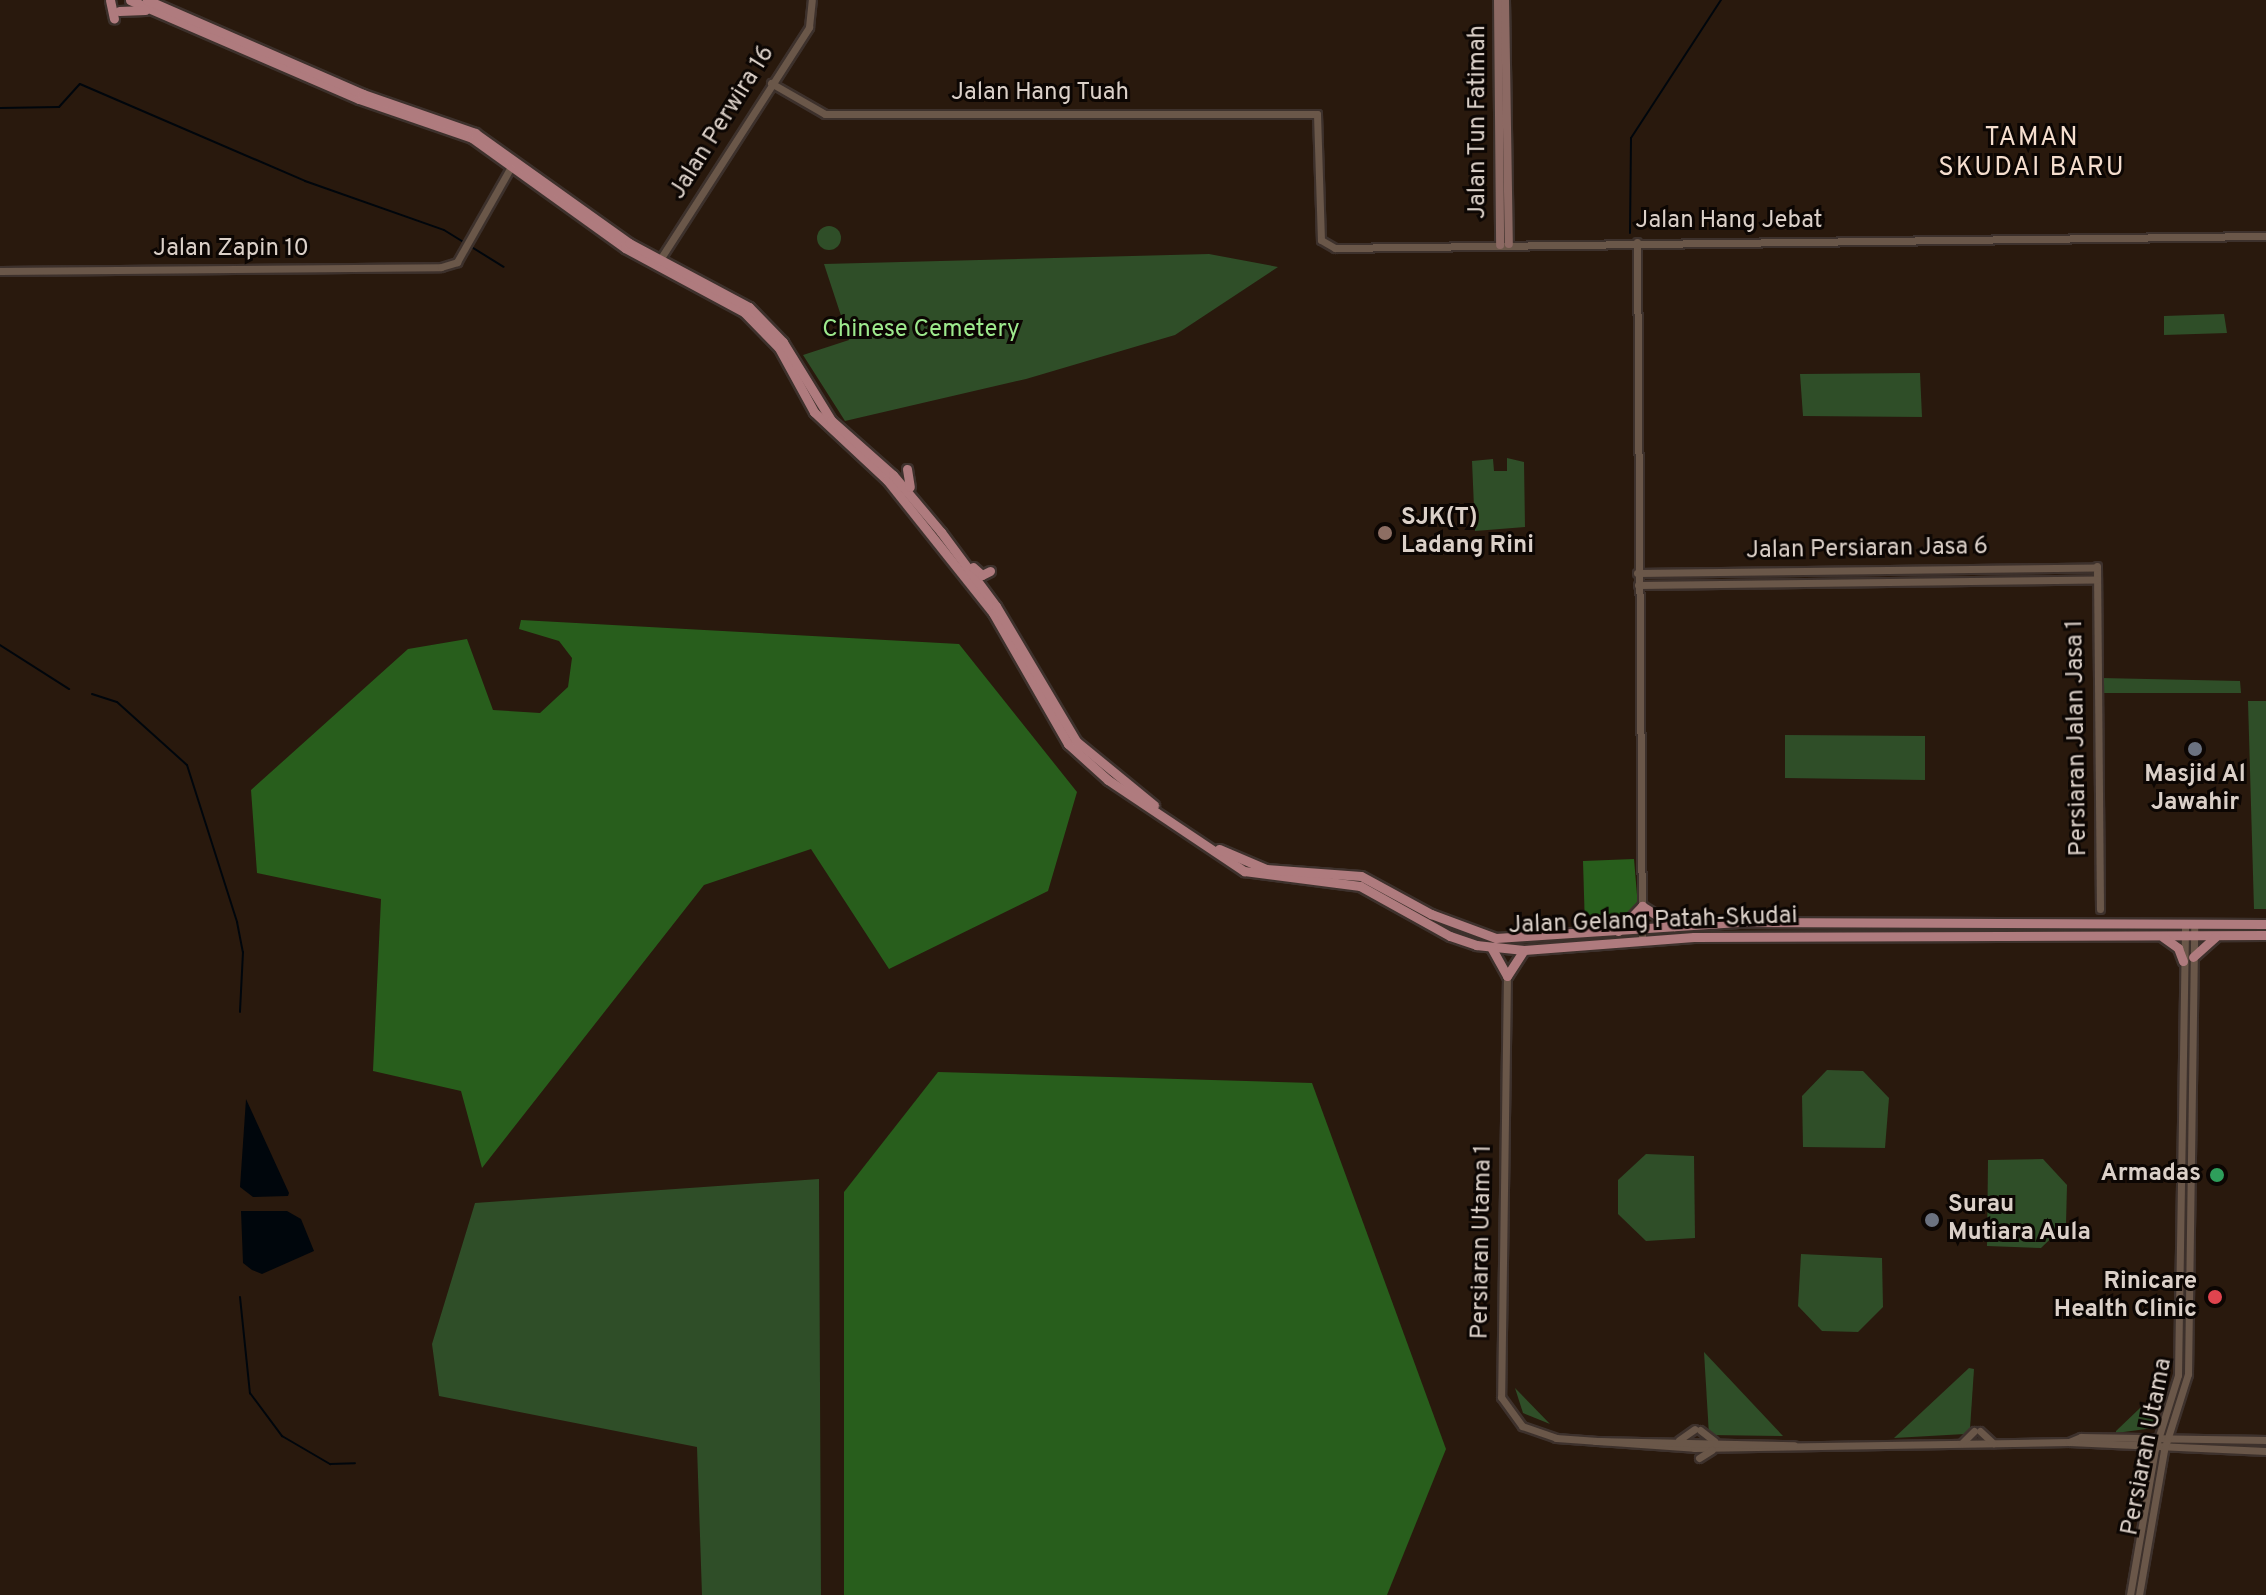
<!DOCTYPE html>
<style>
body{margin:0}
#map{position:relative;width:2266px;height:1595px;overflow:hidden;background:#29190d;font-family:Overpass,sans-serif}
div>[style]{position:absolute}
.green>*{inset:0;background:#2f4e28}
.round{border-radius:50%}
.forest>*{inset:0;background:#285e1c}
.water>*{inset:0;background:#00060c}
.stream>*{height:2px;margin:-1px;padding:0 1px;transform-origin:1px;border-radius:1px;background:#00060c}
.roads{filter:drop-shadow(2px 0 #3d312c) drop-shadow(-2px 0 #3d312c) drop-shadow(0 2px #3d312c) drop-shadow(0 -2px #3d312c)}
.tertiary>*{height:7px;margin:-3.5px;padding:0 3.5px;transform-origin:3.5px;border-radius:3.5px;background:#6a5749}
.secondary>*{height:8px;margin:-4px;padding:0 4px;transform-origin:4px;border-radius:4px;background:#8c6963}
.primary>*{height:9px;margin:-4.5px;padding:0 4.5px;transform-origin:4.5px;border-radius:4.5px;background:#af7b7e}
.dots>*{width:22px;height:22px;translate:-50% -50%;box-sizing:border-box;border:4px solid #0c0603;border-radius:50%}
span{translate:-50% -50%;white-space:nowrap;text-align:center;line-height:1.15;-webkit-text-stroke:6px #0c0603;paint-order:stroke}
.street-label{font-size:24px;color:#dbd0c8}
.park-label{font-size:24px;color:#9de98d}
.poi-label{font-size:24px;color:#dbd0c8;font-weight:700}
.left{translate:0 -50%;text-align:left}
.right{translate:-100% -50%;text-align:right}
.neighbourhood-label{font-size:26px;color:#f5dece;letter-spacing:2px}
</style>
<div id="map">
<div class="green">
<i class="round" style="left:817px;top:226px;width:24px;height:24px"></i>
<i style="clip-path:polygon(1209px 254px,1278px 267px,1175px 335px,1026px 379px,845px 421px,803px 355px,849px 340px,824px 264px)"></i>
<i style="clip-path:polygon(2224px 314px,2227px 333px,2164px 335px,2164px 316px)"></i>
<i style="clip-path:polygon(1920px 373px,1922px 417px,1803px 416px,1800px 374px)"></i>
<i style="clip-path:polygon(1507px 458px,1524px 462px,1525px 527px,1475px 531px,1472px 461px,1493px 459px,1494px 471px,1507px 471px)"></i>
<i style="clip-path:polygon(2101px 678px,2240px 681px,2241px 693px,2102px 693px)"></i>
<i style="clip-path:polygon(2248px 701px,2266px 701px,2266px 909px,2254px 909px)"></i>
<i style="clip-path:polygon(1785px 735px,1925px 736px,1925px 780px,1785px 778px)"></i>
<i style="clip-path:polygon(1827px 1070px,1863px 1071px,1889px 1098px,1885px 1148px,1803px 1147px,1802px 1096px)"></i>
<i style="clip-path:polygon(1646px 1154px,1694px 1156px,1695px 1238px,1646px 1241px,1618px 1214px,1618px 1180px)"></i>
<i style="clip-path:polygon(2043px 1159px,2067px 1185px,2066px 1224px,2041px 1248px,1987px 1246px,1988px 1160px)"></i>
<i style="clip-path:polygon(819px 1179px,821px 1595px,702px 1595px,697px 1447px,439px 1396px,432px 1344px,475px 1203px)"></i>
<i style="clip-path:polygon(1801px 1254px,1882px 1258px,1883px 1307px,1858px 1332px,1822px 1331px,1798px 1306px)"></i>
<i style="clip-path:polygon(1704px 1352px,1783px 1436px,1709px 1435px)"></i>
<i style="clip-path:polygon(1969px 1368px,1974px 1369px,1970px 1429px,1965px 1434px,1894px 1438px)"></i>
<i style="clip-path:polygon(2163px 1386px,2154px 1428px,2116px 1433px,2116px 1431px)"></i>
<i style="clip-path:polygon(1515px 1388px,1550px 1424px,1523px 1413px)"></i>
</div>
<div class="forest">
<i style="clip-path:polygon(521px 620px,959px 644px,1077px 792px,1048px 891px,889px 969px,811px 849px,704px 885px,482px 1168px,461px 1091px,373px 1071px,381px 899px,257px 873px,251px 790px,408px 649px,467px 639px,493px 710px,540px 713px,568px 687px,572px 658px,559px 641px,519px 629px)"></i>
<i style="clip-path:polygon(1634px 859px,1638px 907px,1615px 928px,1585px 928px,1583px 861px)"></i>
<i style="clip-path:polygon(938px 1072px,1312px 1083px,1446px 1449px,1387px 1595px,844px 1595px,844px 1192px)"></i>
</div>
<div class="water">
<i style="clip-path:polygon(246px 1099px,289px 1193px,288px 1196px,253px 1197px,240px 1187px)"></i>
<i style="clip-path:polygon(241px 1211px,287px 1211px,301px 1219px,314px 1251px,262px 1274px,252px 1270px,243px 1263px)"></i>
</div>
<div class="stream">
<i style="left:0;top:108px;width:59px;rotate:-1deg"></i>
<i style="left:59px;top:107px;width:31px;rotate:-48deg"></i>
<i style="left:80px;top:84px;width:245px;rotate:23.3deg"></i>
<i style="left:305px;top:181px;width:147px;rotate:19.4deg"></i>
<i style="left:444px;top:230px;width:70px;rotate:31.7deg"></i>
<i style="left:1630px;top:233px;width:95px;rotate:-89.4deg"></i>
<i style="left:1631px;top:138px;width:165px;rotate:-56.9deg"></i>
<i style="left:0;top:645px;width:82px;rotate:32.5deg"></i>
<i style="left:92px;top:694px;width:26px;rotate:18deg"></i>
<i style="left:117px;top:702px;width:94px;rotate:42deg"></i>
<i style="left:187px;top:765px;width:165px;rotate:72.3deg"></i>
<i style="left:237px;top:922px;width:31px;rotate:79deg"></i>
<i style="left:243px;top:952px;width:60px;rotate:92.9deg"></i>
<i style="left:240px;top:1297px;width:97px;rotate:84.1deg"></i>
<i style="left:250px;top:1393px;width:54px;rotate:53.3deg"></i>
<i style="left:282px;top:1436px;width:56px;rotate:30.3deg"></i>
<i style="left:330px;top:1464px;width:25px;rotate:-2deg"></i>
</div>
<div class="roads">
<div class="tertiary">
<i style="left:771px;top:83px;width:62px;rotate:29.9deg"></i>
<i style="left:825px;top:114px;width:492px"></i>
<i style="left:1317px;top:114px;width:126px;rotate:88.2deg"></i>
<i style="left:1321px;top:240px;width:16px;rotate:30deg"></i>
<i style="left:1335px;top:248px;width:931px;rotate:-0.74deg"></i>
<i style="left:1637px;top:242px;width:698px;rotate:89.59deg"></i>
<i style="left:659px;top:261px;width:278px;rotate:-57.3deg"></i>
<i style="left:809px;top:27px;width:27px;rotate:-84deg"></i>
<i style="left:0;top:271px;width:441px;rotate:-0.5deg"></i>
<i style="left:441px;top:267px;width:17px;rotate:-17deg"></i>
<i style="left:457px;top:262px;width:112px;rotate:-60.4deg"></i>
<i style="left:2097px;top:566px;width:343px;rotate:89.5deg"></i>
<i style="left:1637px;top:573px;width:460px;rotate:-0.7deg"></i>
<i style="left:1638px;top:585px;width:459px;rotate:-0.7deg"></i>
<i style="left:1507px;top:976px;width:421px;rotate:90.8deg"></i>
<i style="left:1501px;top:1397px;width:36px;rotate:54deg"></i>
<i style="left:1522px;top:1426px;width:36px;rotate:19deg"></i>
<i style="left:1556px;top:1438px;width:138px;rotate:4.1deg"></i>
<i style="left:1694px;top:1448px;width:375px;rotate:-0.9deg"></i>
<i style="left:2069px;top:1442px;width:197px;rotate:2.6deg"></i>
<i style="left:1700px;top:1430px;width:18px;rotate:38deg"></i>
<i style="left:1980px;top:1431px;width:18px;rotate:43deg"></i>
<i style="left:1679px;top:1440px;width:19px;rotate:-35deg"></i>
<i style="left:1595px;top:1441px;width:199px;rotate:1.2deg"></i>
<i style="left:2069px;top:1442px;width:13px;rotate:-23deg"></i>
<i style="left:2081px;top:1437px;width:185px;rotate:0.9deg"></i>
<i style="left:1962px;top:1443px;width:17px;rotate:-45deg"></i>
<i style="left:1699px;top:1458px;width:15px;rotate:-32deg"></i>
<i style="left:2130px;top:1595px;width:148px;rotate:-80.3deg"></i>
<i style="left:2155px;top:1449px;width:77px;rotate:-72.7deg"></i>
<i style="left:2178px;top:1375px;width:452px;rotate:-89.1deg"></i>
<i style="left:2139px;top:1595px;width:147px;rotate:-80.2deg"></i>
<i style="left:2164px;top:1450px;width:80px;rotate:-72.5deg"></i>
<i style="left:2188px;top:1374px;width:451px;rotate:-89.2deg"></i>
</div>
<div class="secondary">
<i style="left:1498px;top:0;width:245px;rotate:89.5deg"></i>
<i style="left:1505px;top:0;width:244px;rotate:89.1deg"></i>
</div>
<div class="primary">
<i style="left:110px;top:0;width:19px;rotate:78deg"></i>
<i style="left:130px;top:0;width:249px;rotate:23.4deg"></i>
<i style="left:359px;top:99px;width:120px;rotate:19deg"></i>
<i style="left:472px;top:138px;width:188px;rotate:35.7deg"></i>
<i style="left:625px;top:248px;width:135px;rotate:28.3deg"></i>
<i style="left:744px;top:312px;width:50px;rotate:45.8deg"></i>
<i style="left:779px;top:348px;width:73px;rotate:61.3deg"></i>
<i style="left:814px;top:412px;width:100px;rotate:43deg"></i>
<i style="left:887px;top:480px;width:170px;rotate:51.4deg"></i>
<i style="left:993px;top:613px;width:151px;rotate:60.2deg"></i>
<i style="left:1068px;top:744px;width:54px;rotate:42deg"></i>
<i style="left:1108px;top:780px;width:164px;rotate:33.8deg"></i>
<i style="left:1244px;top:871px;width:117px;rotate:7.4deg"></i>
<i style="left:1360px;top:886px;width:103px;rotate:29.1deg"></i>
<i style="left:1450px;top:936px;width:28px;rotate:19deg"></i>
<i style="left:1476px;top:945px;width:48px;rotate:5.9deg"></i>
<i style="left:1524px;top:950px;width:170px;rotate:-4.4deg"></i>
<i style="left:1694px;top:937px;width:572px;rotate:-0.2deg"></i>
<i style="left:147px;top:0;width:236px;rotate:23.5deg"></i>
<i style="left:363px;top:94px;width:119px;rotate:19.2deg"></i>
<i style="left:475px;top:133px;width:189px;rotate:35.5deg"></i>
<i style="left:629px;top:243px;width:136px;rotate:28.1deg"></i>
<i style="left:749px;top:307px;width:49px;rotate:45.8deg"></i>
<i style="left:783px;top:342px;width:92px;rotate:58.4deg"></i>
<i style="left:831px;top:420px;width:83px;rotate:41.6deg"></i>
<i style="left:893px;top:475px;width:75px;rotate:49.9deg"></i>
<i style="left:941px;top:532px;width:92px;rotate:53.4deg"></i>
<i style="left:996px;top:606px;width:157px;rotate:59.3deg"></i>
<i style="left:1076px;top:741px;width:101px;rotate:39.4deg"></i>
<i style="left:119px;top:11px;width:26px;rotate:-2deg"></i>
<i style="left:907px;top:469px;width:18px;rotate:81deg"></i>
<i style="left:973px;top:567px;width:12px;rotate:42deg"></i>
<i style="left:982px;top:575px;width:9px;rotate:-27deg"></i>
<i style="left:1219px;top:849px;width:51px;rotate:23.1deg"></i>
<i style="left:1266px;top:869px;width:95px;rotate:4.2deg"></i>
<i style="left:1361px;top:876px;width:80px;rotate:28.5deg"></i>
<i style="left:1431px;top:914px;width:69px;rotate:20.3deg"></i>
<i style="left:1496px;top:938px;width:243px;rotate:-3.8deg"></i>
<i style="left:1738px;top:922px;width:528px;rotate:0.22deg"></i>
<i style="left:1618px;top:931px;width:35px;rotate:-46deg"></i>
<i style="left:1642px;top:906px;width:38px;rotate:32deg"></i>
<i style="left:2163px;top:937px;width:19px;rotate:36deg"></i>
<i style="left:2178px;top:948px;width:14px;rotate:69deg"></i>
<i style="left:1491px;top:947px;width:33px;rotate:61deg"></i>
<i style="left:2193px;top:957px;width:30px;rotate:-42deg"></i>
<i style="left:1507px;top:976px;width:31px;rotate:-57deg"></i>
</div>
</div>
<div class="dots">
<i style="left:1385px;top:533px;background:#8d6e63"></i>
<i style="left:2195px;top:749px;background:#6b7280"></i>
<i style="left:2217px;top:1175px;background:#2e9e5b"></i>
<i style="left:1932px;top:1220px;background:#6b7280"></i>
<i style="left:2215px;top:1297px;background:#e0444e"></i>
</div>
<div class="street-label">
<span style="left:1040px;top:94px">Jalan Hang Tuah</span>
<span style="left:1479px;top:122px;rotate:-90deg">Jalan Tun Fatimah</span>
<span style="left:723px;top:123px;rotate:-58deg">Jalan Perwira 16</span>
<span style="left:1729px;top:222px">Jalan Hang Jebat</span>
<span style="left:231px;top:250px">Jalan Zapin 10</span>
<span style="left:1867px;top:550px;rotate:-1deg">Jalan Persiaran Jasa 6</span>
<span style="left:2078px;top:738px;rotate:-91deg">Persiaran Jalan Jasa 1</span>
<span style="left:1653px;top:922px;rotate:-2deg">Jalan Gelang Patah-Skudai</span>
<span style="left:1483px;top:1242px;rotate:-89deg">Persiaran Utama 1</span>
<span style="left:2148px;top:1447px;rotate:-79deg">Persiaran Utama</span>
</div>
<div class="park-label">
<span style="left:921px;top:331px">Chinese Cemetery</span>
</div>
<div class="poi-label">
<span class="left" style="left:1401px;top:533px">SJK(T)<br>Ladang Rini</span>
<span style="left:2195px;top:790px">Masjid Al<br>Jawahir</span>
<span class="right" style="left:2201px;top:1175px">Armadas</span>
<span class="left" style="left:1948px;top:1220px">Surau<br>Mutiara Aula</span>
<span class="right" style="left:2197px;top:1297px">Rinicare<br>Health Clinic</span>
</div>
<div class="neighbourhood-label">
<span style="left:2032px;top:154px">TAMAN<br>SKUDAI BARU</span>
</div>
</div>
